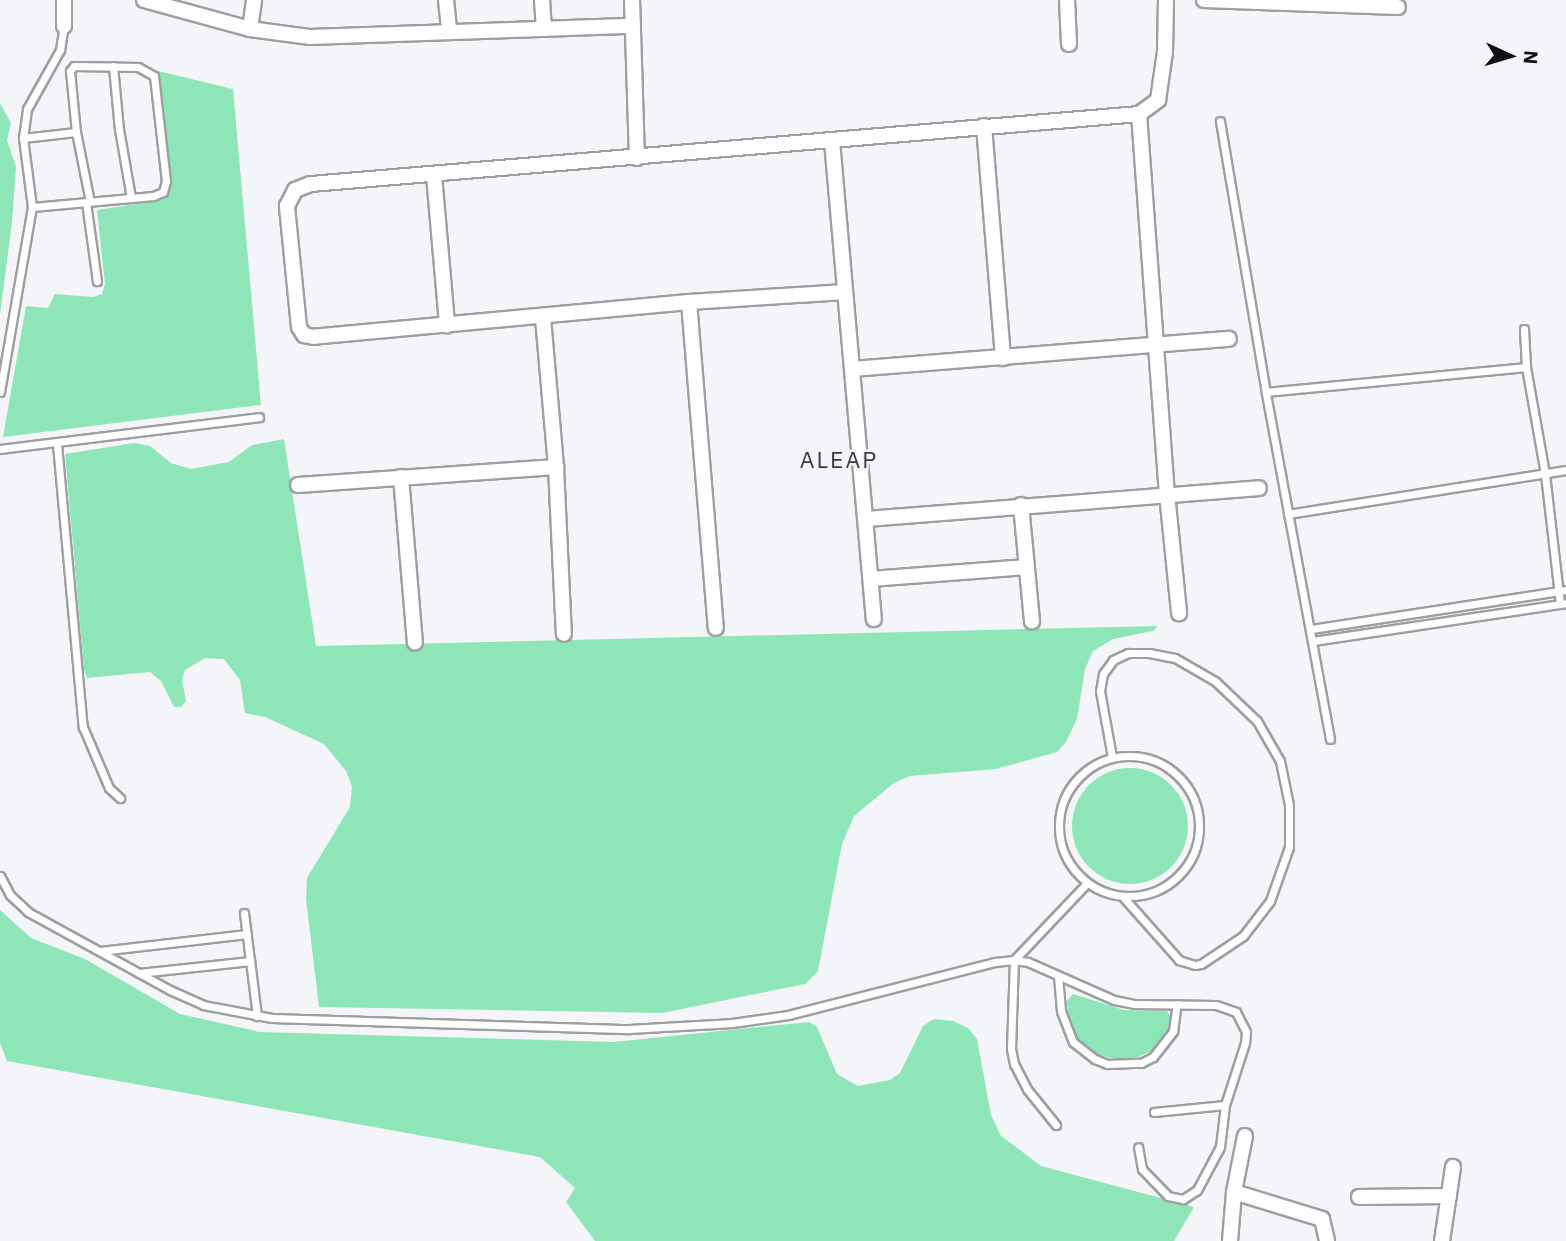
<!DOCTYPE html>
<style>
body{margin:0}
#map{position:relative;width:1566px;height:1241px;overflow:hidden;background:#f3f5f8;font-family:"IBM Plex Sans",sans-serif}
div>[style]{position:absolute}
.green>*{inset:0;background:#8ee6b8}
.round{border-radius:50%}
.roads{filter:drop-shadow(2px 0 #9d9fa2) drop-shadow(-2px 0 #9d9fa2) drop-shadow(0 2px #9d9fa2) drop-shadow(0 -2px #9d9fa2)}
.service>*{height:7px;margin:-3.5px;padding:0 3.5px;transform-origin:3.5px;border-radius:3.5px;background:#fff}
.service>.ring{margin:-3.5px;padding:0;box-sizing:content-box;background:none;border:7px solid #fff;border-radius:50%}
.minor>*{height:14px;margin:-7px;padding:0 7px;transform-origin:7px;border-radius:7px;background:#fff}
span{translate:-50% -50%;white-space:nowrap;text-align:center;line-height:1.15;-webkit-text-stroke:5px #f3f5f8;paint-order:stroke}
.neighbourhood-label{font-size:23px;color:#393b3e;letter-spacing:2px}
.north{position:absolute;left:1475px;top:21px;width:70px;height:70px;-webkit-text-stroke:5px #f3f5f8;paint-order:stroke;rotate:94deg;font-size:19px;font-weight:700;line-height:28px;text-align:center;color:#0f1011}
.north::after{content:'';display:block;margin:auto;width:24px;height:32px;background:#0f1011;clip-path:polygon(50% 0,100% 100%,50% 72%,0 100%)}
</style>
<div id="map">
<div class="green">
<i style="clip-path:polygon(154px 70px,233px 89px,261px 405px,3px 437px,26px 306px,48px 308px,55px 294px,93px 297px,102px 294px,105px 284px,97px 210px,162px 200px,169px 194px,171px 182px)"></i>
<i style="clip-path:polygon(0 103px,11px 123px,7px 140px,16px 167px,12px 223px,0 314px)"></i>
<i style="clip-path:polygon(284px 439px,316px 646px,1158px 626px,1153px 631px,1113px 639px,1093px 651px,1085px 669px,1077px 719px,1066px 742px,1057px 752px,996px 769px,910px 776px,894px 783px,854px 816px,842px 844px,818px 971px,805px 984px,662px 1013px,319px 1007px,306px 899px,307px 878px,350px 807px,352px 787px,346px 771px,324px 744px,265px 717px,245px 713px,240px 680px,224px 659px,205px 658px,185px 670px,182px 680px,186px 701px,181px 707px,174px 707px,161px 681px,150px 672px,87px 678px,84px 670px,65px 454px,134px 443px,150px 446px,171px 463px,191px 469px,229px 462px,252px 445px)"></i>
<i class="round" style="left:1072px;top:768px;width:116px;height:116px"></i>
<i style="clip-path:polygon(0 910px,31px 938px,85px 959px,180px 1014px,260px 1032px,613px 1042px,809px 1022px,817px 1027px,837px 1074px,858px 1086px,890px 1080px,900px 1073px,923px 1026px,934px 1019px,953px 1021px,968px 1028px,977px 1039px,991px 1115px,1001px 1136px,1020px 1150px,1041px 1166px,1194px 1207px,1174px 1241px,595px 1241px,566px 1202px,575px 1188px,540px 1157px,7px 1061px,0 1043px)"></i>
<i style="clip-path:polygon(1073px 994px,1124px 1010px,1167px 1011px,1171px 1018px,1167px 1033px,1154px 1050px,1126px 1062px,1092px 1053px,1079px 1042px,1069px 1025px,1067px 1001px)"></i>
</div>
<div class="roads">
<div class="service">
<i style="left:113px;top:66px;width:63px;rotate:84.6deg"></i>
<i style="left:119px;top:129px;width:70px;rotate:80.1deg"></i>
<i style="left:1220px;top:121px;width:275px;rotate:80.4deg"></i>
<i style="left:76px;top:132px;width:71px;rotate:78.7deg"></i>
<i style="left:23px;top:138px;width:53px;rotate:-6.5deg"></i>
<i style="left:76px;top:132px;width:61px;rotate:-95.6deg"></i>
<i style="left:70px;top:71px;width:6px;rotate:-51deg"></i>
<i style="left:74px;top:66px;width:64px;rotate:0.9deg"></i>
<i style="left:138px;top:67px;width:18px;rotate:29deg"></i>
<i style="left:154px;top:76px;width:106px;rotate:83.5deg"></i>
<i style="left:166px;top:181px;width:11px;rotate:105deg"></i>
<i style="left:163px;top:192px;width:11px;rotate:158deg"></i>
<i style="left:153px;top:196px;width:121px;rotate:174.8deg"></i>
<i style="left:86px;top:202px;width:80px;rotate:82.1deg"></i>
<i style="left:1524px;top:329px;width:38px;rotate:87deg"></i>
<i style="left:1526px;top:367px;width:109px;rotate:79.9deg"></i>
<i style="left:1545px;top:474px;width:131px;rotate:83.4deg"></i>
<i style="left:0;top:392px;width:188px;rotate:-80.2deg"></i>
<i style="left:32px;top:207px;width:70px;rotate:-97.4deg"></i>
<i style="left:23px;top:138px;width:29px;rotate:-82deg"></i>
<i style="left:27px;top:109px;width:68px;rotate:-60.8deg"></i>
<i style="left:60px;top:50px;width:24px;rotate:-81deg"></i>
<i style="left:57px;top:444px;width:284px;rotate:84.8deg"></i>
<i style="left:83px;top:727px;width:66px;rotate:66.9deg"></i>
<i style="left:109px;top:788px;width:15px;rotate:42deg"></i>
<i style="left:0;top:449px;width:261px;rotate:-7deg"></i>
<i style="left:1288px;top:514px;width:281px;rotate:-9deg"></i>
<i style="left:1311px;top:629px;width:258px;rotate:-8.7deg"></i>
<i style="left:1313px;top:641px;width:256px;rotate:-8.5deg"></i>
<i style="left:1330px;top:739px;width:353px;rotate:-100.5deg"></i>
<i style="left:1266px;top:392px;width:261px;rotate:-5.5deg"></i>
<i class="ring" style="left:1059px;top:756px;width:133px;height:133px"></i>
<i style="left:1112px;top:757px;width:67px;rotate:-100.3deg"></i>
<i style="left:1100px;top:691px;width:17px;rotate:-80deg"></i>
<i style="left:1103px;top:674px;width:17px;rotate:-54deg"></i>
<i style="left:1113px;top:660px;width:17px;rotate:-25deg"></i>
<i style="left:1128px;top:653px;width:21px"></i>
<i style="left:1149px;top:653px;width:26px;rotate:11deg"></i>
<i style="left:1175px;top:658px;width:46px;rotate:29.9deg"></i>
<i style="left:1215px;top:681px;width:58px;rotate:43.6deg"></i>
<i style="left:1257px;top:721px;width:46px;rotate:60.1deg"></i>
<i style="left:1280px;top:761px;width:45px;rotate:78.4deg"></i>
<i style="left:1289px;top:805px;width:42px;rotate:90deg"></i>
<i style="left:1289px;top:847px;width:57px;rotate:109.4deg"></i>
<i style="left:1270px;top:901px;width:44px;rotate:127.6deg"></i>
<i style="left:1243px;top:936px;width:50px;rotate:146.3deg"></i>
<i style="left:1201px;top:964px;width:6px;rotate:171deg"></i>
<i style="left:1195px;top:965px;width:17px;rotate:-163deg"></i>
<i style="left:1179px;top:960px;width:84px;rotate:-131.6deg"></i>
<i style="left:0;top:876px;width:21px;rotate:62deg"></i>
<i style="left:10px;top:895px;width:25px;rotate:43deg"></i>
<i style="left:28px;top:912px;width:162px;rotate:28.8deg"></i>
<i style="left:170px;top:990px;width:36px;rotate:24deg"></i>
<i style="left:203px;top:1005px;width:70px;rotate:10.7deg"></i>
<i style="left:272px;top:1018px;width:357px;rotate:1.8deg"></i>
<i style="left:629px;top:1029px;width:103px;rotate:-3.3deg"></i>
<i style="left:732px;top:1023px;width:57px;rotate:-8.1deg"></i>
<i style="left:788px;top:1015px;width:214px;rotate:-14.4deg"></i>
<i style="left:995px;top:962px;width:19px;rotate:-6deg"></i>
<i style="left:1014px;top:960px;width:14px;rotate:8deg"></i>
<i style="left:1028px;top:962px;width:94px;rotate:23.8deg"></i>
<i style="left:1114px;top:1000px;width:20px;rotate:11deg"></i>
<i style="left:1134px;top:1004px;width:82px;rotate:0.7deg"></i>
<i style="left:1216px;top:1005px;width:21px;rotate:19deg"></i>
<i style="left:1236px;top:1012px;width:22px;rotate:63deg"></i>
<i style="left:1246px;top:1032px;width:11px;rotate:95deg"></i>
<i style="left:1245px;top:1043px;width:65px;rotate:107.9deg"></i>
<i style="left:1225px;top:1105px;width:42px;rotate:96.8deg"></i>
<i style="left:1220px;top:1147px;width:49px;rotate:118.1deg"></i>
<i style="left:1197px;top:1190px;width:17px;rotate:147deg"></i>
<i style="left:1183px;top:1199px;width:15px;rotate:-169deg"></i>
<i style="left:1168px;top:1196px;width:37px;rotate:-134deg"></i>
<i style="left:1142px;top:1169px;width:22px;rotate:-100deg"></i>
<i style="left:244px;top:913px;width:104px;rotate:82.8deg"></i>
<i style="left:100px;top:951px;width:148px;rotate:-6.6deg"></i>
<i style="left:139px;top:973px;width:112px;rotate:-6.2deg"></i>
<i style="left:1058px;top:976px;width:35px;rotate:85deg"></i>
<i style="left:1061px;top:1011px;width:33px;rotate:69deg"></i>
<i style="left:1073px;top:1042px;width:28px;rotate:38deg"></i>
<i style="left:1095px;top:1059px;width:13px;rotate:23deg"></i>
<i style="left:1107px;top:1064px;width:34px;rotate:-2deg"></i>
<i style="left:1141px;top:1063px;width:13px;rotate:-27deg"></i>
<i style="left:1153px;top:1057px;width:33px;rotate:-52deg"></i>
<i style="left:1173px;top:1031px;width:27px;rotate:-82deg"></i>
<i style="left:1154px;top:1112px;width:71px;rotate:-5.6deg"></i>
<i style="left:1056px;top:1125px;width:46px;rotate:-128.9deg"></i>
<i style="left:1027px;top:1089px;width:28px;rotate:-117deg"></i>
<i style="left:1014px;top:1064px;width:15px;rotate:-101deg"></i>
<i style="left:1011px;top:1049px;width:89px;rotate:-88.1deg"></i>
<i style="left:1014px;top:960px;width:105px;rotate:-46.5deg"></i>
</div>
<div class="minor">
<i style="left:144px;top:0;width:110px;rotate:15.3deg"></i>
<i style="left:250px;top:29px;width:61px;rotate:7.6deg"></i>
<i style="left:310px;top:37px;width:323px;rotate:-2deg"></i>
<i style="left:446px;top:0;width:31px;rotate:84deg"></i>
<i style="left:542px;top:0;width:29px;rotate:86deg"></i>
<i style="left:632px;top:0;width:158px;rotate:88.2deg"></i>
<i style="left:1067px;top:0;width:44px;rotate:87.4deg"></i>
<i style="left:1204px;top:0;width:194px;rotate:2.1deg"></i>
<i style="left:64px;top:26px;width:26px;rotate:-90deg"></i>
<i style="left:250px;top:29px;width:29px;rotate:-82deg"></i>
<i style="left:1139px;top:114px;width:381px;rotate:85.8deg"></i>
<i style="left:1167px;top:494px;width:120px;rotate:84.2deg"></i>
<i style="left:984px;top:126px;width:233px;rotate:85.3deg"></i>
<i style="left:832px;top:141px;width:480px;rotate:85deg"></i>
<i style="left:434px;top:175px;width:151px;rotate:85deg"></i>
<i style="left:845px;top:292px;width:156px;rotate:176.3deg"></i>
<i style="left:689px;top:302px;width:377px;rotate:174.7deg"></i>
<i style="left:314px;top:337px;width:10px;rotate:-169deg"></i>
<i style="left:304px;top:335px;width:9px;rotate:-122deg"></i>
<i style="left:299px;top:327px;width:122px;rotate:-95.7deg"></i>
<i style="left:287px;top:206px;width:18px;rotate:-63deg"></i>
<i style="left:295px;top:190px;width:17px;rotate:-21deg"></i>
<i style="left:311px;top:184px;width:831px;rotate:-4.83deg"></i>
<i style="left:1139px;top:114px;width:24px;rotate:-36deg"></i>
<i style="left:1158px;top:100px;width:49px;rotate:-81.7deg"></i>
<i style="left:1165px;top:52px;width:52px;rotate:-88.9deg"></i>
<i style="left:689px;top:302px;width:327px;rotate:85.3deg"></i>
<i style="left:543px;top:318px;width:150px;rotate:85deg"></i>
<i style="left:556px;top:467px;width:167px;rotate:87.3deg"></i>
<i style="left:853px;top:369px;width:377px;rotate:-4.6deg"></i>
<i style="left:401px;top:477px;width:166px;rotate:85.2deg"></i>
<i style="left:298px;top:485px;width:259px;rotate:-4deg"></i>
<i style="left:1021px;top:505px;width:117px;rotate:84.6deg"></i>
<i style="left:867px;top:519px;width:393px;rotate:-4.5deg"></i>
<i style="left:871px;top:579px;width:156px;rotate:-4.4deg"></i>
<i style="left:1234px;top:1192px;width:57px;rotate:-78.9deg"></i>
<i style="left:1359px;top:1197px;width:90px;rotate:-0.6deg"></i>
<i style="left:1230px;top:1241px;width:49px;rotate:-85.3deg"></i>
<i style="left:1234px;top:1192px;width:92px;rotate:17.1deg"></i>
<i style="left:1322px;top:1219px;width:23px;rotate:77deg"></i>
<i style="left:1442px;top:1241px;width:75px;rotate:-81.5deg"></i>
</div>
</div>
<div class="neighbourhood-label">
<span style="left:839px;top:459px">ALEAP</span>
</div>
<div class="north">N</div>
</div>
